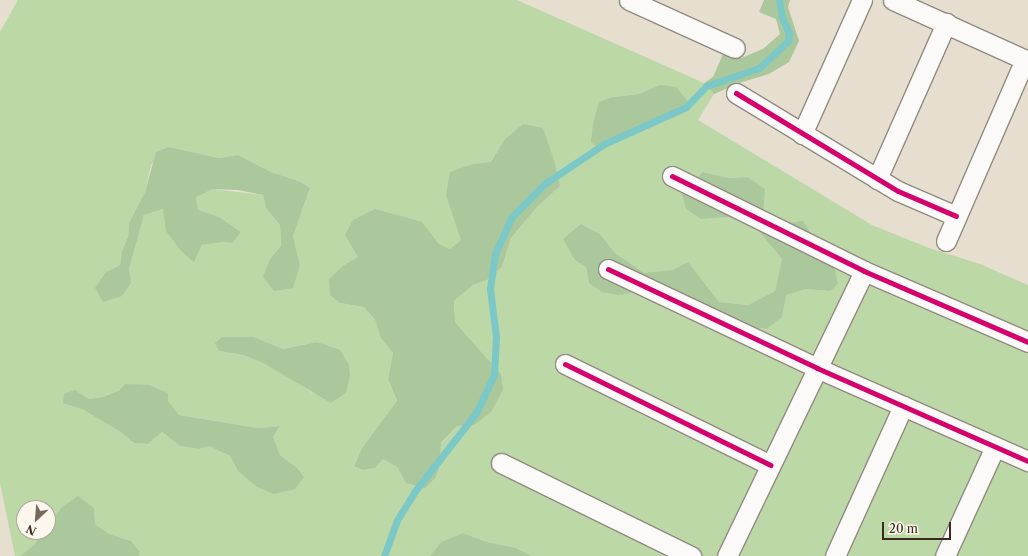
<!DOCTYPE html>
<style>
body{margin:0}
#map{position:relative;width:1028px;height:556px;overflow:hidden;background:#e6decf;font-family:"Libre Caslon Text",serif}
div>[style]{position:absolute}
.green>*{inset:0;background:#bcd8a7}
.forest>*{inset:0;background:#abc79c}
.stream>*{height:7px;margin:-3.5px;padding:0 3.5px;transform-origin:3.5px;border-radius:3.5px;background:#7cc8c7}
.roads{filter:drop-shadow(1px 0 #918a81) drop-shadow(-1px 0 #918a81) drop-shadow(0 1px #918a81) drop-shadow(0 -1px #918a81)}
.street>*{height:19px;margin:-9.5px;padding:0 9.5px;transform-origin:9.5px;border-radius:9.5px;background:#fbfaf8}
.cycleway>*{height:5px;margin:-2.5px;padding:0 2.5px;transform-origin:2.5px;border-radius:2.5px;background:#d6006c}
span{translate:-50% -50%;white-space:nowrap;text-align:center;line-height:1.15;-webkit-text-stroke:4px #fbf7ec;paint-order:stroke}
.north{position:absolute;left:16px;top:500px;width:40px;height:40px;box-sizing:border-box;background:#fbf7ec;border:1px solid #aea59a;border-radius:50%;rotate:206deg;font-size:11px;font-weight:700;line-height:16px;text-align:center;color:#3b2a1e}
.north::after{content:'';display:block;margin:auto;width:14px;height:18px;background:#77695c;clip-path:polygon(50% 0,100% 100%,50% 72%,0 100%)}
.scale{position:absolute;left:882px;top:522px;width:69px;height:18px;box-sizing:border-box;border:2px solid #3b2a1e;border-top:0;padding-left:5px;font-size:12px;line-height:14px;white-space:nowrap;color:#3b2a1e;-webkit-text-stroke:3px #fbf7ec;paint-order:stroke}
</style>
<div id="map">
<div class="green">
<i style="clip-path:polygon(evenodd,18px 0,517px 0,704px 83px,714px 94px,698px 120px,872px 225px,929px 248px,980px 264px,1028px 285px,1028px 556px,532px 556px,516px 548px,487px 542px,463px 533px,441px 542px,430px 556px,139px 556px,140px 552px,131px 541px,109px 534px,95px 524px,94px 508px,61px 508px,48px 527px,48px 508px,24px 508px,24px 532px,44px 532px,34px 545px,20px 556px,15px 556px,0 483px,0 32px,18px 0,660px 85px,689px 103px,685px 107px,599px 148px,613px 97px,639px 94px,660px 85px,18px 0,504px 140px,560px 186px,537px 207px,511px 238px,502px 267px,487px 280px,473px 285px,454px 301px,455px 322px,488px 359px,474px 425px,457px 426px,441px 444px,440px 465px,436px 477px,406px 483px,397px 467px,383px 459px,375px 468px,363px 470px,354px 465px,362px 448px,397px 402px,388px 379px,393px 353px,381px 338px,375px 320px,364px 307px,340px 303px,344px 265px,422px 222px,439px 244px,450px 249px,461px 240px,455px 218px,473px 164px,491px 162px,504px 140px,18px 0,169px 147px,219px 158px,238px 155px,271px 172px,301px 182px,310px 188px,293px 236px,300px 265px,270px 259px,281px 246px,280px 225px,266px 208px,263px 195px,213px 189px,196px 197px,198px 211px,219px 217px,241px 232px,233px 243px,223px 242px,202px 245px,194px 261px,163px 209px,144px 215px,129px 269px,130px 283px,122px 296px,106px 272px,120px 265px,122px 251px,128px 237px,129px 223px,145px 192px,151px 165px,169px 147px,18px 0,703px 172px,729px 178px,747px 177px,763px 213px,788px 223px,802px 247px,817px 260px,834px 266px,830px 291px,806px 289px,785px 295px,782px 317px,767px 329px,742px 326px,712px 314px,636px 292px,589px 283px,586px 267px,601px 235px,615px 253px,644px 274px,672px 270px,688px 262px,719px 302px,748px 305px,775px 291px,782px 259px,752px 223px,729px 217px,701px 219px,703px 172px,18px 0,254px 337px,283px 349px,317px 342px,327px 346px,312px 393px,293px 379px,265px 364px,243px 355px,219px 351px,254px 337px,18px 0,75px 390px,89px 399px,103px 397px,120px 390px,168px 401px,179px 415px,258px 428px,280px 426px,273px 437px,280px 455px,296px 467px,238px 471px,230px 456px,209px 446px,198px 449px,180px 446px,162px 432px,148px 444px,134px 443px,122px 433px,82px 409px,75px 390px)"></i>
</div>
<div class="forest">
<i style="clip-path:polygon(764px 0,790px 0,788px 7px,799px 41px,789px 62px,769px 74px,739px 83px,714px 94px,704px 83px,713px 77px,723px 54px,741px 58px,763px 49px,780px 34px,776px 19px,759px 12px)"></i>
<i style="clip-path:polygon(660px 85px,676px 87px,689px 103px,685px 107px,599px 148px,591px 142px,593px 124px,599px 102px,613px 97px,639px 94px)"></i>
<i style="clip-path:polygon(523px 124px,543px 128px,554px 160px,560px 186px,537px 207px,511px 238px,502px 267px,487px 280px,473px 285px,454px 301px,455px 322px,501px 374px,503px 390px,491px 412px,474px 425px,457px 426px,441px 443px,440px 465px,436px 477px,425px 488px,406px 483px,397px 467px,383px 459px,375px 468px,363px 470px,354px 466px,362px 448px,397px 401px,388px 379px,393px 353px,381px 338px,375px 320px,364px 307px,340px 303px,330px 295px,329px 279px,344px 265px,358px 257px,345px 235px,353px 220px,375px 209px,422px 222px,439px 244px,450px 249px,461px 240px,446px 195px,450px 172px,473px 164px,491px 162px,504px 140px)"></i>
<i style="clip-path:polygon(169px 147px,219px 158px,238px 155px,271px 172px,301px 182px,310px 188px,293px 236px,300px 265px,293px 288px,274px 291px,263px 277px,270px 259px,281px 246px,280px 225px,266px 208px,263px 195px,238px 190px,213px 189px,196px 197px,198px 210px,219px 217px,241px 232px,233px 243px,223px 242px,202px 245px,194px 262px,182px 252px,166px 231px,163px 209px,144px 215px,129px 269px,131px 283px,122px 296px,103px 302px,95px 288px,106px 272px,120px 265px,122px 251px,128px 237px,129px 223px,145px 192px,156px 152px)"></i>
<i style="clip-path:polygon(703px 172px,729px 178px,747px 177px,765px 189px,763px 213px,788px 223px,803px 221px,813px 236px,802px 247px,817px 260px,834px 266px,838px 284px,830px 291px,806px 289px,786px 295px,782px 317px,767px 329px,742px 326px,712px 314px,691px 320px,682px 316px,662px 302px,636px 292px,618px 295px,602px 292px,589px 283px,586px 267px,575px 260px,563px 239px,581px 224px,601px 235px,615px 253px,644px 273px,672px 270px,688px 262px,719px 302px,748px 305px,775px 291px,782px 259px,752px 223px,729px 217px,701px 219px,686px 209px,682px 194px)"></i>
<i style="clip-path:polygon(222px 337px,254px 337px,283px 349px,317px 342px,340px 350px,349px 365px,350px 376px,346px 393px,331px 403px,265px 364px,243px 355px,219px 351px,215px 343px)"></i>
<i style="clip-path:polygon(125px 384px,149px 385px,168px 393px,168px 401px,179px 415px,258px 428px,280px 426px,273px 437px,280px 455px,296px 467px,304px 477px,295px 489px,274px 494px,257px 487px,238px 471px,230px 456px,209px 446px,198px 449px,180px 446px,162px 432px,148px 444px,134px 443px,122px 433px,82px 409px,63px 403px,64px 394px,75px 390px,89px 399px,103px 397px,120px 390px)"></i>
<i style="clip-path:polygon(78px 496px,94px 508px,95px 524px,109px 534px,131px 541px,140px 552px,139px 556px,20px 556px,34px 545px,44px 532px,48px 532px,48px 527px,61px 508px)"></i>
<i style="clip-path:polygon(463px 533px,487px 542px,516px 548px,532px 556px,430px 556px,441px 542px)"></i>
</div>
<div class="stream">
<i style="left:384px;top:556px;width:38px;rotate:-70deg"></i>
<i style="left:397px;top:520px;width:34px;rotate:-58deg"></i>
<i style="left:415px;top:491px;width:99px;rotate:-52deg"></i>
<i style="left:476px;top:413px;width:42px;rotate:-64.7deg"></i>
<i style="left:494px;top:375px;width:38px;rotate:-87deg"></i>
<i style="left:496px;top:337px;width:48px;rotate:-97.1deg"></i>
<i style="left:490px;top:289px;width:35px;rotate:-82deg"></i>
<i style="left:495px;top:254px;width:39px;rotate:-66deg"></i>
<i style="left:511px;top:218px;width:47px;rotate:-45.9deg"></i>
<i style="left:544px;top:184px;width:72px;rotate:-33.7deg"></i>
<i style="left:604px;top:144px;width:90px;rotate:-24.3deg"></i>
<i style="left:686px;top:107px;width:29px;rotate:-46deg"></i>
<i style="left:706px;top:86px;width:56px;rotate:-18.8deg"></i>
<i style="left:759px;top:68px;width:40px;rotate:-43deg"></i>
<i style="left:788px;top:41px;width:8px;rotate:-83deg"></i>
<i style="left:789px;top:33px;width:17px;rotate:-114deg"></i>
<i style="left:782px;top:17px;width:17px;rotate:-100deg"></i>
</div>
<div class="roads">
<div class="street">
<i style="left:629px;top:0;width:116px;rotate:24.4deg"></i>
<i style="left:893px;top:0;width:148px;rotate:24.3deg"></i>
<i style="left:736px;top:93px;width:189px;rotate:31.2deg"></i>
<i style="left:898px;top:191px;width:63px;rotate:23.3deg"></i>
<i style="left:802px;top:134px;width:147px;rotate:-65.9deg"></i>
<i style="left:672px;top:176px;width:214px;rotate:26.3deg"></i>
<i style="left:864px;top:271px;width:179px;rotate:23.4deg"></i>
<i style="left:877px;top:179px;width:171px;rotate:-66.1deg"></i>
<i style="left:946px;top:241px;width:198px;rotate:-66.5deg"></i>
<i style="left:608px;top:269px;width:231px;rotate:25.3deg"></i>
<i style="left:817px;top:368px;width:231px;rotate:23.8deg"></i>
<i style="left:565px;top:364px;width:229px;rotate:26.2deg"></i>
<i style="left:501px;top:463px;width:212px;rotate:26.1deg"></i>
<i style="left:727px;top:556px;width:316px;rotate:-64.3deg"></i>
<i style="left:835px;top:556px;width:165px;rotate:-65.6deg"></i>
<i style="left:945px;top:556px;width:120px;rotate:-65.4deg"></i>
</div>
</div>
<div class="cycleway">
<i style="left:736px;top:93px;width:189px;rotate:31.2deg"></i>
<i style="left:898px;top:191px;width:63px;rotate:23.3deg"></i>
<i style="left:672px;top:176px;width:214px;rotate:26.3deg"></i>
<i style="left:864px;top:271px;width:179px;rotate:23.4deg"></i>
<i style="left:608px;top:269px;width:231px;rotate:25.3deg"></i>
<i style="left:817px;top:368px;width:231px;rotate:23.8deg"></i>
<i style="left:565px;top:364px;width:229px;rotate:26.2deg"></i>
</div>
<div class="north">N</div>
<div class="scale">20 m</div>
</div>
